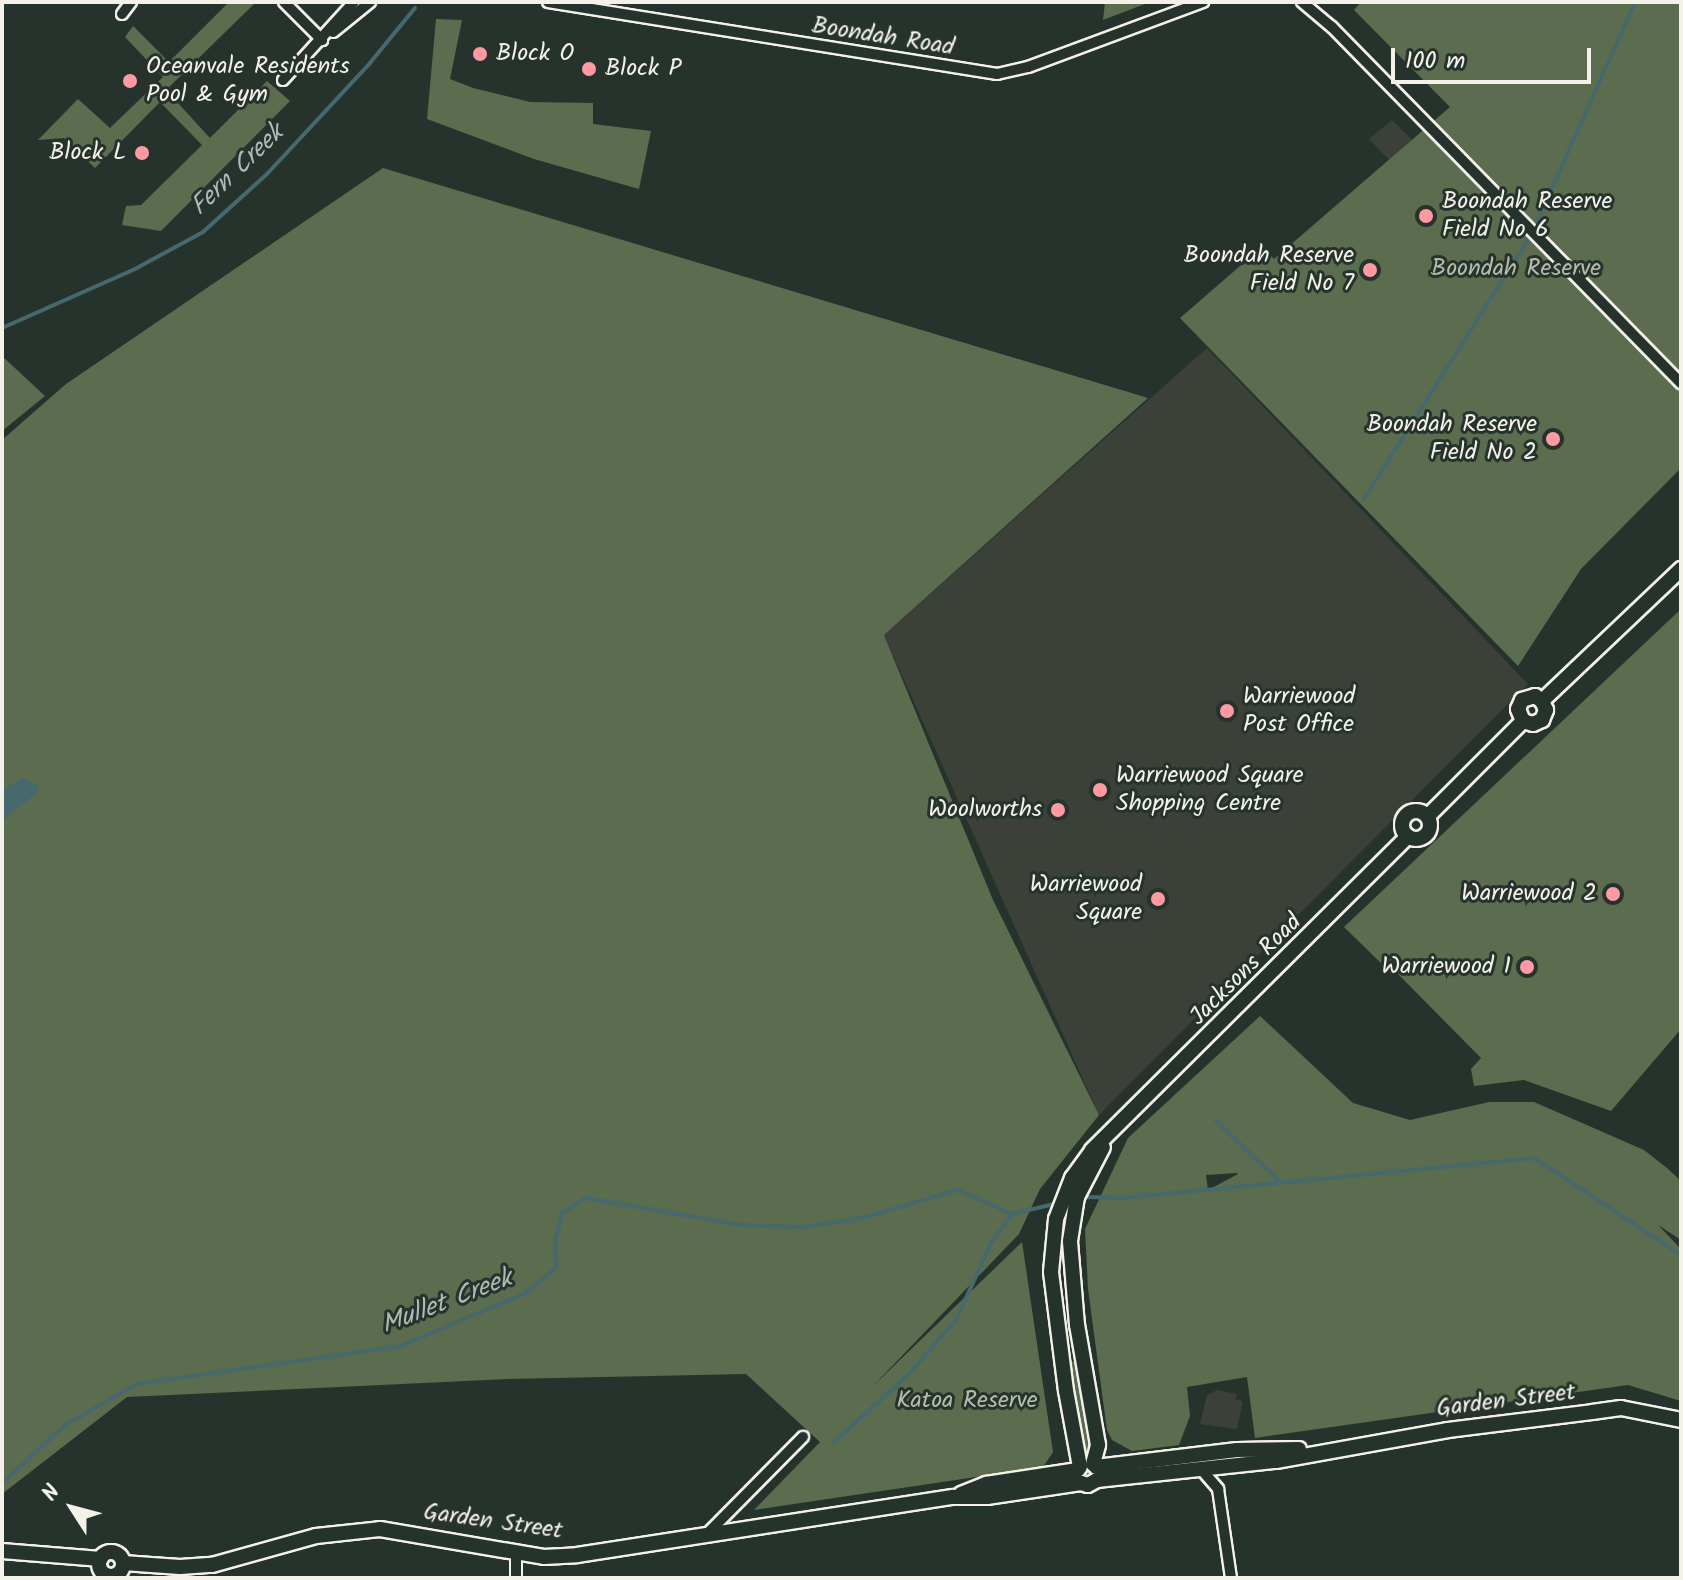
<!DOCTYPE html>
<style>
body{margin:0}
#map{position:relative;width:1683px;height:1580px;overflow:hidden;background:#26332d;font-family:Kalam,sans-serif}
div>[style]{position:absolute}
.built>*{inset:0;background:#3b4139}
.green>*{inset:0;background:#5c6c4e}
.water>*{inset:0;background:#47686d}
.stream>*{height:4px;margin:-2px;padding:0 2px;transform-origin:2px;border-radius:2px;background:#47686d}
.roads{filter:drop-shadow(2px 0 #f4f1e8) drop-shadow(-2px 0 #f4f1e8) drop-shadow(0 2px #f4f1e8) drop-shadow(0 -2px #f4f1e8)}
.street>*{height:10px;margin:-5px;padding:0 5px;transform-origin:5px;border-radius:5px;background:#26332d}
.secondary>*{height:14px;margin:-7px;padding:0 7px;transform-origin:7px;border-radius:7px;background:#26332d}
.secondary>.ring{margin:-7px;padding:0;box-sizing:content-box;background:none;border:14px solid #26332d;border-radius:50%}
.dots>*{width:22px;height:22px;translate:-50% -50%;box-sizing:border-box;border:4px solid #26332d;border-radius:50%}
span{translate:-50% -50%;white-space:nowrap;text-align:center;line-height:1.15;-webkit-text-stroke:6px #26332d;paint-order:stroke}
.street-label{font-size:24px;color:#f4f1e8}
.poi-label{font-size:24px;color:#f4f1e8}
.left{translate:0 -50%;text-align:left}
.right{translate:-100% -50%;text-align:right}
.park-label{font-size:24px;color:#b7bcaa}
.water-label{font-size:26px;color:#afbab7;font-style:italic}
.frame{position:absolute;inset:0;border:4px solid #f4f1e8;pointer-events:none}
.north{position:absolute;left:32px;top:1468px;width:80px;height:80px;-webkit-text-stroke:6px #26332d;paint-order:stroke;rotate:306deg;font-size:22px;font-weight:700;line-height:32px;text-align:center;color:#f4f1e8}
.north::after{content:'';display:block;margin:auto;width:28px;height:36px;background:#f4f1e8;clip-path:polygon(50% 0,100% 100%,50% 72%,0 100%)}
.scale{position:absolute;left:1391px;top:48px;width:200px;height:36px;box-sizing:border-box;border:4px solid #f4f1e8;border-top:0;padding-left:10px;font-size:24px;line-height:28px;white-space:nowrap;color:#f4f1e8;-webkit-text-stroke:6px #26332d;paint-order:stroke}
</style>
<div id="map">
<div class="built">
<i style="clip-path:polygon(1392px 120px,1413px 141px,1390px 161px,1369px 139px)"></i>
<i style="clip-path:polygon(1207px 348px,1528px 684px,1099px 1115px,884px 635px)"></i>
<i style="clip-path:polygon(1217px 1390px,1237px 1394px,1235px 1400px,1243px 1401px,1237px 1429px,1200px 1424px,1207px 1395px)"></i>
</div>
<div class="green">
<i style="clip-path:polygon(229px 2px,254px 4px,166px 90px,210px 138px,267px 81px,290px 101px,161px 231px,122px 225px,126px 206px,141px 205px,202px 145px,160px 102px,95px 168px,64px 138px,38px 140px,78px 99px,110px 128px,163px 77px,125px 37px,133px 26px,169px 62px)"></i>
<i style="clip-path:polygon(1105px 2px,1150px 2px,1103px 20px)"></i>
<i style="clip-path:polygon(1361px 2px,1681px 2px,1681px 468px,1581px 569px,1518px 666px,1180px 318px,1262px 247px,1274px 259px,1450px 107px,1354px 10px)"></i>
<i style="clip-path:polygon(436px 19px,462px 20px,450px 79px,473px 88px,530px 102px,593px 103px,593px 124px,651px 131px,639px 189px,534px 159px,427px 119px)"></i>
<i style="clip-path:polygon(383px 168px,1148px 398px,884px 635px,993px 900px,1099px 1115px,1040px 1189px,1019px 1234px,873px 1386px,1022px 1242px,1053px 1452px,1043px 1467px,754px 1510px,820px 1442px,746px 1374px,508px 1379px,127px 1397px,2px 1494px,2px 440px,66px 384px)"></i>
<i style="clip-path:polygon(2px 356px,45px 396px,2px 431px)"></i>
<i style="clip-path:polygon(1681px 609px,1681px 1029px,1611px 1111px,1524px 1080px,1474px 1086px,1471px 1069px,1481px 1058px,1394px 970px,1390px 972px,1344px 927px)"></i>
<i style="clip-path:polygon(evenodd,1260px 1016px,1353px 1103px,1410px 1120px,1489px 1102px,1534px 1102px,1644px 1150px,1667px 1168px,1681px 1181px,1681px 1240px,1658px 1225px,1681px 1249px,1681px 1401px,1628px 1385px,1255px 1438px,1247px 1377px,1187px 1387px,1190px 1416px,1179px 1445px,1132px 1451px,1112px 1440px,1107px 1430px,1088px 1289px,1085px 1229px,1128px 1138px,1260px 1016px,1237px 1173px,1238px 1174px,1208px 1190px,1206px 1175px,1237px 1173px)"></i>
<i style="clip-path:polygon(1078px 1361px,1091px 1449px,1083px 1453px,1067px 1362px)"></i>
</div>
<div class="water">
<i style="clip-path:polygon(22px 778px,38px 785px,38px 792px,7px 817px,2px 826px,2px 790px)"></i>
</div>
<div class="stream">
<i style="left:2px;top:328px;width:145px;rotate:-23.9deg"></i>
<i style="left:135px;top:269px;width:77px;rotate:-28.6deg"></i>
<i style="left:203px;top:232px;width:86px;rotate:-42.2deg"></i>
<i style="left:267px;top:174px;width:151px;rotate:-47.1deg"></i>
<i style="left:370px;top:63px;width:71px;rotate:-50.7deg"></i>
<i style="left:1364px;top:499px;width:312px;rotate:-57.7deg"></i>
<i style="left:1531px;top:235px;width:255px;rotate:-65.9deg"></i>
<i style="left:1216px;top:1121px;width:86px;rotate:43.6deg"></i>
<i style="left:1083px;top:1197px;width:39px;rotate:1deg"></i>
<i style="left:1122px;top:1198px;width:414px;rotate:-5.5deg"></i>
<i style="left:1534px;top:1158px;width:176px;rotate:33.4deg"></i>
<i style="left:834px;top:1442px;width:101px;rotate:-42.2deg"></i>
<i style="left:909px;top:1374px;width:72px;rotate:-49deg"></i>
<i style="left:956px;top:1320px;width:87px;rotate:-65.5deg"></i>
<i style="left:992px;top:1241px;width:34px;rotate:-53deg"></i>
<i style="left:2px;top:1483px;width:86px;rotate:-42.6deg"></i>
<i style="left:65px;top:1425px;width:83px;rotate:-29.7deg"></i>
<i style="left:137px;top:1384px;width:267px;rotate:-8.2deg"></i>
<i style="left:401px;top:1346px;width:136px;rotate:-23deg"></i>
<i style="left:526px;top:1293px;width:39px;rotate:-40deg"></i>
<i style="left:556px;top:1268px;width:26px;rotate:-92deg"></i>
<i style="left:555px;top:1242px;width:30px;rotate:-76deg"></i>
<i style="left:562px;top:1213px;width:28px;rotate:-32deg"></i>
<i style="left:586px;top:1198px;width:156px;rotate:9.9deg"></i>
<i style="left:740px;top:1225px;width:63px;rotate:1.8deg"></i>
<i style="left:803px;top:1227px;width:60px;rotate:-8.7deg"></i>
<i style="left:862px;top:1218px;width:100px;rotate:-16.3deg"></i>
<i style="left:958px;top:1190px;width:59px;rotate:24deg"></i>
<i style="left:1012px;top:1214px;width:48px;rotate:-13.2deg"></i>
</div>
<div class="roads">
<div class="street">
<i style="left:284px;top:2px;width:54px;rotate:45deg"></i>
<i style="left:548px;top:2px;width:455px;rotate:9.1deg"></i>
<i style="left:997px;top:74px;width:32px;rotate:-13deg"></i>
<i style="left:1028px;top:67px;width:187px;rotate:-20.4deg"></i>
<i style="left:1302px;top:2px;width:39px;rotate:40deg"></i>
<i style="left:1332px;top:27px;width:499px;rotate:45.6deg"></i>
<i style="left:122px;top:14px;width:15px;rotate:-53deg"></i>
<i style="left:333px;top:32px;width:48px;rotate:-39deg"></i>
<i style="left:283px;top:80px;width:105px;rotate:-47.7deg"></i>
<i style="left:1200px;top:1468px;width:28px;rotate:49deg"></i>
<i style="left:1218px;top:1489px;width:90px;rotate:81.7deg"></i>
<i style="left:706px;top:1535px;width:138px;rotate:-45.3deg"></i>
<i style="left:516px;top:1553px;width:25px;rotate:90deg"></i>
<i style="left:105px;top:1578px;width:4px;rotate:-56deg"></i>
</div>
<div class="secondary">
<i style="left:1542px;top:701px;width:192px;rotate:-43.5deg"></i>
<i style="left:1523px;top:721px;width:13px;rotate:-113deg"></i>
<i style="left:1518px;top:709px;width:10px;rotate:-66deg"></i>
<i style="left:1522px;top:700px;width:14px;rotate:-17deg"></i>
<i style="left:1535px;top:696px;width:9px;rotate:36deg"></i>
<i style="left:1523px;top:721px;width:10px;rotate:17deg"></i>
<i style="left:1533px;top:724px;width:10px;rotate:-24deg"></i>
<i style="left:1542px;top:720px;width:11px;rotate:-68deg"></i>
<i style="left:1546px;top:710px;width:10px;rotate:-114deg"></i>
<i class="ring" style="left:1402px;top:811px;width:14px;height:14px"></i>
<i style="left:1428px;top:816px;width:134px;rotate:-45deg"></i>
<i style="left:1093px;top:1464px;width:20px;rotate:-75deg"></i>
<i style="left:1098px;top:1445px;width:122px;rotate:-99.9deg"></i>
<i style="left:1077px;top:1325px;width:84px;rotate:-94.8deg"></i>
<i style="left:1070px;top:1241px;width:45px;rotate:-81deg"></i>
<i style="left:1077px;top:1197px;width:56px;rotate:-62.5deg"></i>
<i style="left:1080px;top:1467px;width:77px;rotate:-100.4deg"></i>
<i style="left:1066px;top:1391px;width:120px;rotate:-97.2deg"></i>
<i style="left:1051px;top:1272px;width:53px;rotate:-84.6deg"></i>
<i style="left:1056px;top:1219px;width:44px;rotate:-68.7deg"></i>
<i style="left:1072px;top:1178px;width:34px;rotate:-54deg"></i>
<i style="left:1092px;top:1150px;width:445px;rotate:-44.8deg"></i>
<i style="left:1096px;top:1467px;width:142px;rotate:-6.9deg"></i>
<i style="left:1237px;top:1450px;width:62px;rotate:-0.9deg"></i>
<i style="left:961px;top:1494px;width:27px;rotate:-22deg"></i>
<i style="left:986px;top:1484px;width:93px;rotate:-8.7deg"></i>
<i style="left:2px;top:1551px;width:99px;rotate:4.6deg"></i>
<i class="ring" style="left:99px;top:1552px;width:10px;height:10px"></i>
<i style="left:123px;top:1563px;width:57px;rotate:4deg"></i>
<i style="left:180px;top:1567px;width:32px;rotate:-4deg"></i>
<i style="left:212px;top:1565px;width:108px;rotate:-15.6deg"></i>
<i style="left:316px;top:1536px;width:64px;rotate:-6.2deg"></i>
<i style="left:380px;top:1529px;width:166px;rotate:9.7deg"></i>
<i style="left:544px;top:1557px;width:33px;rotate:-3deg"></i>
<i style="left:577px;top:1555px;width:380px;rotate:-8.8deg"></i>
<i style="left:953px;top:1497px;width:34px"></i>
<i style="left:987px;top:1497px;width:95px;rotate:-8.5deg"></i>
<i style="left:1081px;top:1483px;width:7px;rotate:16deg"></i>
<i style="left:1088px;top:1485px;width:10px;rotate:-29deg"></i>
<i style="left:1097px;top:1480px;width:180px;rotate:-6.1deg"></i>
<i style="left:1276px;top:1461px;width:175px;rotate:-10.2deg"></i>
<i style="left:1448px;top:1430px;width:145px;rotate:-7.1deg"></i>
<i style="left:1592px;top:1412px;width:29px;rotate:-8deg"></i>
<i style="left:1621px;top:1408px;width:61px;rotate:11.3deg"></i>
</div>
</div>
<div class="dots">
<i style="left:480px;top:54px;background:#ff9aa2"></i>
<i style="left:589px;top:69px;background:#ff9aa2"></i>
<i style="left:130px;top:81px;background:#ff9aa2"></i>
<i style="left:142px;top:153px;background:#ff9aa2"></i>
<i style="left:1426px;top:216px;background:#ff9aa2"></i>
<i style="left:1370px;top:270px;background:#ff9aa2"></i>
<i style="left:1553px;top:439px;background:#ff9aa2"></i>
<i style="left:1227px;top:711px;background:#ff9aa2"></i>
<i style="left:1100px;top:790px;background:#ff9aa2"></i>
<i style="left:1058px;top:810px;background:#ff9aa2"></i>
<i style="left:1613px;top:894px;background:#ff9aa2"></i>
<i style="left:1158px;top:899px;background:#ff9aa2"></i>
<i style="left:1527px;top:967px;background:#ff9aa2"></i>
</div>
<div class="street-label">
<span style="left:883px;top:37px;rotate:9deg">Boondah Road</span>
<span style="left:1246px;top:970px;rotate:-45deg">Jacksons Road</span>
<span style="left:1506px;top:1401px;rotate:-7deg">Garden Street</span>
<span style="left:493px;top:1522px;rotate:8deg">Garden Street</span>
</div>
<div class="poi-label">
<span class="left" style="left:496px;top:54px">Block O</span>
<span class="left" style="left:146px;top:81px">Oceanvale Residents<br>Pool &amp; Gym</span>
<span class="left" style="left:605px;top:69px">Block P</span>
<span class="right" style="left:126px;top:153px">Block L</span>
<span class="left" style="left:1442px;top:216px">Boondah Reserve<br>Field No 6</span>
<span class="right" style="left:1354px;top:270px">Boondah Reserve<br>Field No 7</span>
<span class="right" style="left:1537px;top:439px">Boondah Reserve<br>Field No 2</span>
<span class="left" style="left:1243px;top:711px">Warriewood<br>Post Office</span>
<span class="left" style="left:1116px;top:790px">Warriewood Square<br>Shopping Centre</span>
<span class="right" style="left:1042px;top:810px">Woolworths</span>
<span class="right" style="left:1142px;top:899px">Warriewood<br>Square</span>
<span class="right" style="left:1597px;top:894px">Warriewood 2</span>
<span class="right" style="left:1511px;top:967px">Warriewood 1</span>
</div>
<div class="park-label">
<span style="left:1516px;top:269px">Boondah Reserve</span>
<span style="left:967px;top:1401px">Katoa Reserve</span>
</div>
<div class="water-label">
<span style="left:238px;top:171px;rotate:-44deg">Fern Creek</span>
<span style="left:447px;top:1303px;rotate:-21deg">Mullet Creek</span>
</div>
<div class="frame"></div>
<div class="north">N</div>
<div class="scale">100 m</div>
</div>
